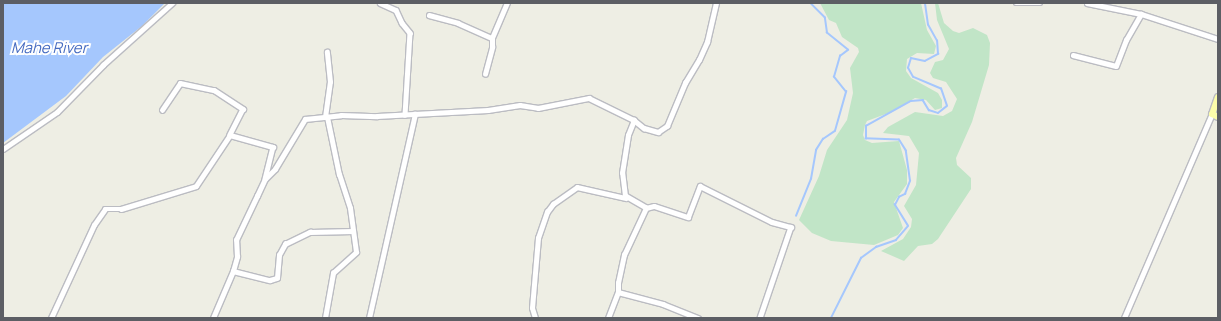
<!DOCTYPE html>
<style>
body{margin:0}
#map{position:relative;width:1221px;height:321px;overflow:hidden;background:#eeeee4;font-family:Manrope,sans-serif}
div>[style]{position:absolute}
.green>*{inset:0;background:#c1e5c7}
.water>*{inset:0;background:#a5c7fd}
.stream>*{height:1.5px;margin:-0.75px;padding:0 0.75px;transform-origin:0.75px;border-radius:0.75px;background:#a5c7fd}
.roads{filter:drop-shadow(1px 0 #bbbcc2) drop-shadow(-1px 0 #bbbcc2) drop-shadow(0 1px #bbbcc2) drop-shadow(0 -1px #bbbcc2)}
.minor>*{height:4.5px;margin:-2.25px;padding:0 2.25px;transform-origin:2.25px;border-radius:2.25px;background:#fff}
.major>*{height:6px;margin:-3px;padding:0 3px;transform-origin:3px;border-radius:3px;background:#fcfdaa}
span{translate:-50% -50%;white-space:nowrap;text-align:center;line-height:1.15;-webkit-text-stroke:4px #fff;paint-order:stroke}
.water-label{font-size:15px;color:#476cc1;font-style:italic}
.frame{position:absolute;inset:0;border:4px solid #5c5e64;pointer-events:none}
</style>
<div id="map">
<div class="green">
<i style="clip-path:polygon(820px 3px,921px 3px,927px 30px,936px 46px,934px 54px,917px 53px,907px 59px,906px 71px,911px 78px,938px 93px,942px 100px,942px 108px,935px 110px,926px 100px,915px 98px,891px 112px,867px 121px,865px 125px,863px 135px,865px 140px,872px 143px,899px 141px,907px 170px,907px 184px,894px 202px,903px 228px,898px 235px,874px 245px,831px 241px,812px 233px,799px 220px,819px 176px,827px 150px,847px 120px,853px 93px,850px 68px,859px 52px,858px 48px,842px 37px,836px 23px,829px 20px)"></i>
<i style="clip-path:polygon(935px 3px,938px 3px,944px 23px,953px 31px,959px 33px,973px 28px,987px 35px,990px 43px,989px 65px,972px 122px,956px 158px,957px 165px,971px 178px,971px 189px,938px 239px,932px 244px,918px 246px,904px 261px,881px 251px,903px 239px,911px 227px,912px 219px,904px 206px,916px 185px,919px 153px,909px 136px,883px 133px,888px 127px,915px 112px,943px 116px,952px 111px,957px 99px,946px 82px,933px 78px,930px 73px,935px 62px,943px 60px,949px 49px,937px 20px)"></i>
</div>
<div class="water">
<i style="clip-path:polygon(3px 3px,165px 3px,142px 26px,103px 57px,66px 96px,3px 143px)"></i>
</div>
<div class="stream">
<i style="left:796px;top:216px;width:40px;rotate:-68deg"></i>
<i style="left:811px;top:179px;width:29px;rotate:-80deg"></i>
<i style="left:816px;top:150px;width:13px;rotate:-58deg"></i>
<i style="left:823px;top:139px;width:14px;rotate:-34deg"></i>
<i style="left:835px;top:131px;width:41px;rotate:-74.2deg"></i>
<i style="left:846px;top:92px;width:19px;rotate:-129deg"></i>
<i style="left:834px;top:77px;width:22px;rotate:-74deg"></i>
<i style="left:840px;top:56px;width:10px;rotate:-37deg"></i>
<i style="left:848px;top:50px;width:27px;rotate:-141deg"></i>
<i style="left:827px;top:33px;width:15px;rotate:-98deg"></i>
<i style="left:825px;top:18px;width:21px;rotate:-135deg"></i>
<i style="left:831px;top:318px;width:67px;rotate:-63.4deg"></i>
<i style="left:861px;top:258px;width:19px;rotate:-36deg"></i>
<i style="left:876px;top:247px;width:21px;rotate:-19deg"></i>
<i style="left:896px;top:240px;width:18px;rotate:-49deg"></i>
<i style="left:908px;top:226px;width:25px;rotate:-122deg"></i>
<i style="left:895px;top:205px;width:9px;rotate:-63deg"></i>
<i style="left:899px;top:197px;width:7px;rotate:-27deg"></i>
<i style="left:905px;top:194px;width:14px;rotate:-69deg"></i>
<i style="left:910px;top:181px;width:30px;rotate:-98deg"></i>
<i style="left:906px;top:151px;width:13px;rotate:-122deg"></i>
<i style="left:899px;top:140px;width:33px;rotate:-178deg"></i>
<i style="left:866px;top:139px;width:13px;rotate:-90deg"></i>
<i style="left:866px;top:126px;width:51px;rotate:-29.1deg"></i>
<i style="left:911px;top:101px;width:12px;rotate:-5deg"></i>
<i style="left:923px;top:100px;width:12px;rotate:59deg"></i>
<i style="left:929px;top:110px;width:9px;rotate:18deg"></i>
<i style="left:938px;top:113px;width:11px;rotate:-38deg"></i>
<i style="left:947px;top:106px;width:18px;rotate:-109deg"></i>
<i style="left:941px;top:89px;width:30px;rotate:-157deg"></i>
<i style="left:913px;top:77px;width:10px;rotate:-119deg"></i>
<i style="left:908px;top:68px;width:10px;rotate:-73deg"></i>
<i style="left:911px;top:58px;width:14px;rotate:12deg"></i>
<i style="left:925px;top:61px;width:15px;rotate:-28deg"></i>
<i style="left:938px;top:54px;width:13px;rotate:-94deg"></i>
<i style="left:937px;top:41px;width:18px;rotate:-119deg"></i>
<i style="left:928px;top:25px;width:22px;rotate:-98deg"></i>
</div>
<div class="roads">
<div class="minor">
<i style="left:380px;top:3px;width:17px;rotate:24deg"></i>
<i style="left:396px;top:10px;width:14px;rotate:65deg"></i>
<i style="left:402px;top:23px;width:13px;rotate:51deg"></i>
<i style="left:410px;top:33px;width:82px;rotate:93.5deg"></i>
<i style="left:1016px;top:3px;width:24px"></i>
<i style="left:1087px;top:3px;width:55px;rotate:11.5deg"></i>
<i style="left:1141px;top:14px;width:81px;rotate:18deg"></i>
<i style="left:429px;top:15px;width:30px;rotate:15deg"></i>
<i style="left:458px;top:23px;width:37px;rotate:24deg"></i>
<i style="left:1073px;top:55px;width:44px;rotate:14.3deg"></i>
<i style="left:1116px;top:66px;width:28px;rotate:-69deg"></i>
<i style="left:1126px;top:40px;width:30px;rotate:-60deg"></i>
<i style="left:485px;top:74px;width:28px;rotate:-75deg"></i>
<i style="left:492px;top:47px;width:9px;rotate:-90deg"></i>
<i style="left:492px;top:38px;width:38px;rotate:-67deg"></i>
<i style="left:162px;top:110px;width:32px;rotate:-56deg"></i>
<i style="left:180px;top:83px;width:35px;rotate:12deg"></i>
<i style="left:214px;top:90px;width:35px;rotate:33deg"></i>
<i style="left:243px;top:109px;width:29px;rotate:117deg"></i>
<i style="left:325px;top:117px;width:35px;rotate:-82deg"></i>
<i style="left:330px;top:82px;width:30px;rotate:-96deg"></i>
<i style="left:3px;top:149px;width:65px;rotate:-34.4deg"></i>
<i style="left:57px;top:112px;width:66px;rotate:-45.6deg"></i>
<i style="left:103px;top:65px;width:93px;rotate:-41.9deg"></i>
<i style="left:646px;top:208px;width:8px;rotate:-14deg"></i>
<i style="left:654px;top:206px;width:36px;rotate:18deg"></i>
<i style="left:688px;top:217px;width:33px;rotate:-69deg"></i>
<i style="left:700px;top:186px;width:80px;rotate:26.6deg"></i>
<i style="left:772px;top:222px;width:20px;rotate:15deg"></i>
<i style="left:791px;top:227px;width:96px;rotate:108.8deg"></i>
<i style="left:233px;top:271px;width:38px;rotate:14deg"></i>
<i style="left:270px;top:280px;width:7px;rotate:-16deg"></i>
<i style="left:277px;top:278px;width:23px;rotate:-85deg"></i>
<i style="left:279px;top:255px;width:13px;rotate:-61deg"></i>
<i style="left:285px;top:244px;width:28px;rotate:-26deg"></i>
<i style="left:310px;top:232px;width:43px;rotate:-1.3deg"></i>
<i style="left:618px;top:292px;width:47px;rotate:14.9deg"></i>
<i style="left:663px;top:304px;width:38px;rotate:22deg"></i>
<i style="left:51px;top:318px;width:102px;rotate:-65.2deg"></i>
<i style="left:94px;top:225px;width:19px;rotate:-55deg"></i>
<i style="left:105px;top:209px;width:16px"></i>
<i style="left:121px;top:209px;width:78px;rotate:-17deg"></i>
<i style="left:196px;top:186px;width:61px;rotate:-56.3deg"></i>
<i style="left:230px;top:135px;width:45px;rotate:15.6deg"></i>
<i style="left:273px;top:147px;width:33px;rotate:104deg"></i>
<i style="left:213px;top:318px;width:51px;rotate:-66.9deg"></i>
<i style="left:233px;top:271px;width:15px;rotate:-74deg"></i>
<i style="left:237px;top:257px;width:17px;rotate:-93deg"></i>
<i style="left:236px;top:240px;width:49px;rotate:-64.5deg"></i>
<i style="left:257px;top:196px;width:19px;rotate:-65deg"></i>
<i style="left:265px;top:179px;width:14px;rotate:-45deg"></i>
<i style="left:275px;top:169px;width:58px;rotate:-59deg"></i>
<i style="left:305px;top:119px;width:36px;rotate:-6deg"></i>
<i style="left:341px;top:115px;width:36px;rotate:2deg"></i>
<i style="left:377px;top:116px;width:111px;rotate:-3.1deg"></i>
<i style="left:488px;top:110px;width:32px;rotate:-9deg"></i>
<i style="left:520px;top:105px;width:18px;rotate:9deg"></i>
<i style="left:538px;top:108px;width:52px;rotate:-11.1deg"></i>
<i style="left:589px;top:98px;width:50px;rotate:26.1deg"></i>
<i style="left:325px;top:318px;width:46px;rotate:-79.9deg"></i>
<i style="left:333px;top:273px;width:31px;rotate:-42deg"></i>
<i style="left:356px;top:252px;width:44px;rotate:-97.8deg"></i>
<i style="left:350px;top:208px;width:35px;rotate:-108deg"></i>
<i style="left:339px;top:175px;width:59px;rotate:-101.7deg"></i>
<i style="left:369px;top:318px;width:209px;rotate:-77.3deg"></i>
<i style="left:535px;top:318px;width:10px;rotate:-107deg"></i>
<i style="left:532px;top:308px;width:70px;rotate:-85.1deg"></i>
<i style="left:538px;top:238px;width:28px;rotate:-71deg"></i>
<i style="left:547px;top:212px;width:10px;rotate:-53deg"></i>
<i style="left:553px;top:204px;width:29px;rotate:-35deg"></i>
<i style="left:577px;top:187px;width:50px;rotate:12.7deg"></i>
<i style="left:608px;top:318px;width:28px;rotate:-69deg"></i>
<i style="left:618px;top:292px;width:9px;rotate:-90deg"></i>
<i style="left:618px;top:283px;width:29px;rotate:-78deg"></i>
<i style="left:624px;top:255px;width:52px;rotate:-64.9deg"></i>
<i style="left:646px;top:208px;width:24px;rotate:-150deg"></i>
<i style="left:625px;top:196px;width:23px;rotate:-97deg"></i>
<i style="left:622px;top:173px;width:38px;rotate:-81deg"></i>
<i style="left:628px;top:135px;width:16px;rotate:-68deg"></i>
<i style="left:634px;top:120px;width:13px;rotate:39deg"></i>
<i style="left:644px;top:128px;width:15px;rotate:16deg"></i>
<i style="left:658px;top:132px;width:11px;rotate:-34deg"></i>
<i style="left:667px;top:126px;width:47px;rotate:-67.3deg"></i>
<i style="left:685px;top:83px;width:27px;rotate:-59deg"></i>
<i style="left:699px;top:60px;width:20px;rotate:-66deg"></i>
<i style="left:707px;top:42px;width:40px;rotate:-77deg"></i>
<i style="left:1124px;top:318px;width:222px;rotate:-66.7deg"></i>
</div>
<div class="major">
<i style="left:1218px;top:97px;width:18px;rotate:109deg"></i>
<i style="left:1212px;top:114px;width:7px;rotate:27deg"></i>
</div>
</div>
<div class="water-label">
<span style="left:49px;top:48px">Mahe River</span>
</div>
<div class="frame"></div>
</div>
